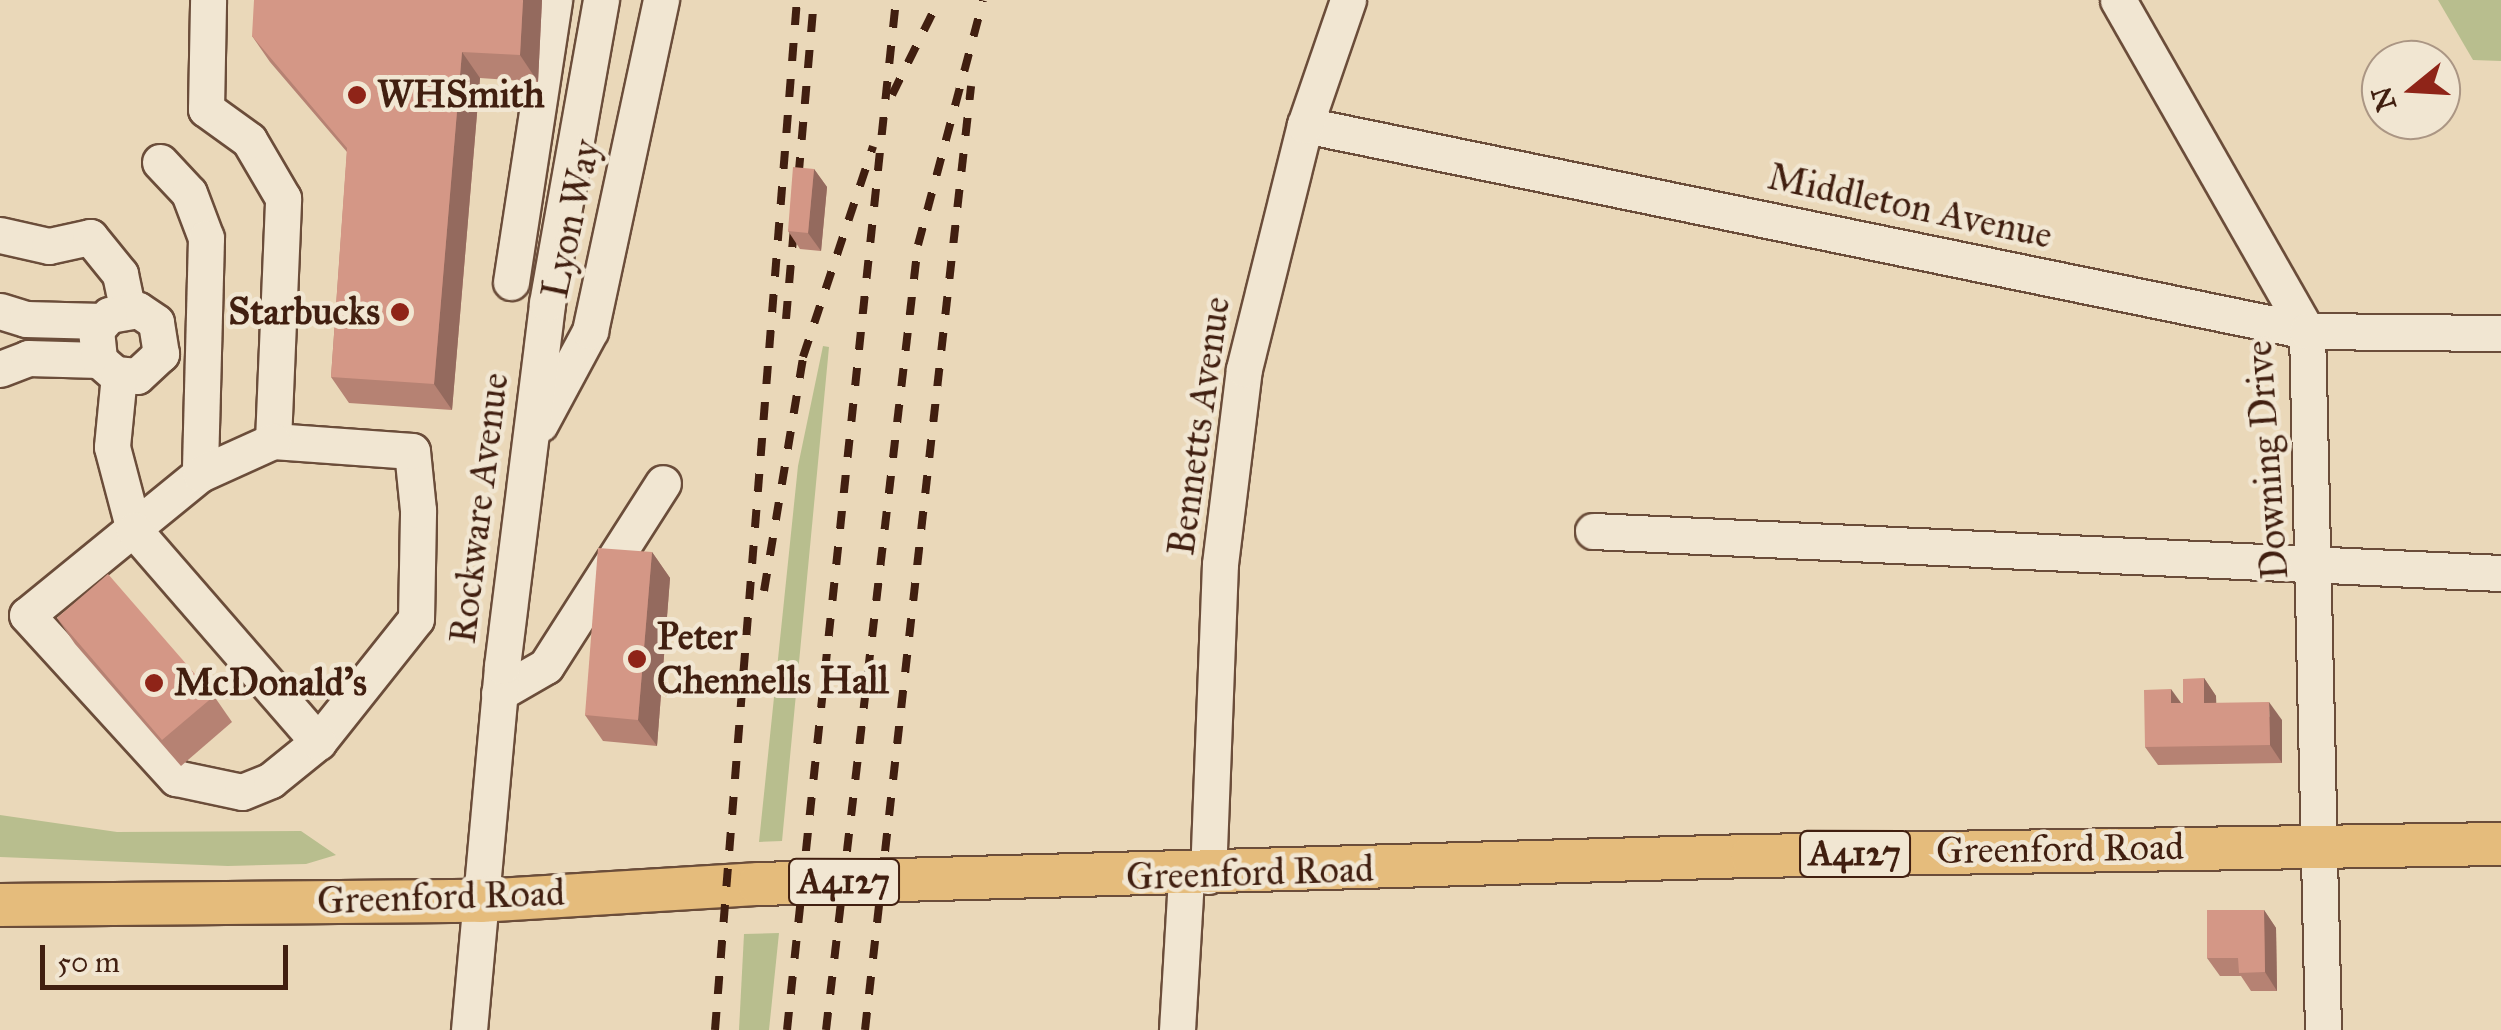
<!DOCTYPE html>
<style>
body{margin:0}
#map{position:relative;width:2501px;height:1030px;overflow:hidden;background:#ead8b9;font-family:"IM FELL Great Primer",serif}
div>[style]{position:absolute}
.green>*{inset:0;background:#b8be8e}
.roads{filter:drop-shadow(2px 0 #6b4d3a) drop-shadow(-2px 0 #6b4d3a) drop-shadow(0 2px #6b4d3a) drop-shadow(0 -2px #6b4d3a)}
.minor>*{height:35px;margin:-17.5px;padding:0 17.5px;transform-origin:17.5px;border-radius:17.5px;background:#f1e6d2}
.major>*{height:42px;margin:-21px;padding:0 21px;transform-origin:21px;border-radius:21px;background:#e5bc7c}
.rail>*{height:8px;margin-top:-4px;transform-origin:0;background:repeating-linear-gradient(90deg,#411f10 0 18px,transparent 0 36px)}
.wall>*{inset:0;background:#b68273}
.shaded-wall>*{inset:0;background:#946a5e}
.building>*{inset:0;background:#d49786}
.dots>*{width:28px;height:28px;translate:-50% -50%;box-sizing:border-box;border:5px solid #f1e6d2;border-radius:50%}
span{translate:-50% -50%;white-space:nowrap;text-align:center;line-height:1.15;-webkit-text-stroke:9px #f1e6d2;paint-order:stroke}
.shield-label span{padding:2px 8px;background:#f1e6d2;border:2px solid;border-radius:8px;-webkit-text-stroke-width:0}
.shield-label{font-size:35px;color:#411f10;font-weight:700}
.poi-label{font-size:38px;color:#411f10;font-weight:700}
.left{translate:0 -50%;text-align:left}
.right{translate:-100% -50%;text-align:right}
.street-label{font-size:38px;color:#411f10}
.north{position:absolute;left:2361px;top:40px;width:100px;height:100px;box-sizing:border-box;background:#f1e6d2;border:2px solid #ab9684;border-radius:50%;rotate:252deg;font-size:28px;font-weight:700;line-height:40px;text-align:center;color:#411f10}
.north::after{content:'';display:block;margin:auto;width:35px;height:45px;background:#8f2418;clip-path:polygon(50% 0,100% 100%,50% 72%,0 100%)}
.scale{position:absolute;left:40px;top:945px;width:248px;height:45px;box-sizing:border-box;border:5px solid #411f10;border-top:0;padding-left:12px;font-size:30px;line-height:35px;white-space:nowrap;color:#411f10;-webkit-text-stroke:8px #f1e6d2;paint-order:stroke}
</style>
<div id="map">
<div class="green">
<i style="clip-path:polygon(2438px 0,2501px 0,2501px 61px,2473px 60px)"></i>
<i style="clip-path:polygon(823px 346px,829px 347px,782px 841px,759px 842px,798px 466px)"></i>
<i style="clip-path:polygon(0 815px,117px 832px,301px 831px,336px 855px,306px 864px,228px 866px,0 857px)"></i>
<i style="clip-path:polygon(779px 933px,769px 1030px,739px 1030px,744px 934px)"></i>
</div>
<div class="roads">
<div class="minor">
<i style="left:2118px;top:0;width:381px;rotate:60.3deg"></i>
<i style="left:2307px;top:331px;width:699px;rotate:88.69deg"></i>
<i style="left:1305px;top:125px;width:1023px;rotate:11.62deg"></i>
<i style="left:2307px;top:331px;width:194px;rotate:0.6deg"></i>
<i style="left:160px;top:162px;width:42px;rotate:46.9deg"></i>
<i style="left:189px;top:193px;width:48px;rotate:69.3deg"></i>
<i style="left:206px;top:238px;width:236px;rotate:91.5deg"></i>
<i style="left:200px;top:474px;width:223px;rotate:140.8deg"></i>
<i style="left:27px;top:615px;width:221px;rotate:47.6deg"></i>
<i style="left:176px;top:778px;width:67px;rotate:12deg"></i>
<i style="left:242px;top:792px;width:31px;rotate:-22deg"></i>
<i style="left:271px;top:780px;width:60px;rotate:-39deg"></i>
<i style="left:318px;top:742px;width:157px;rotate:-51.5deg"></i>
<i style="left:416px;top:619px;width:109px;rotate:-88.9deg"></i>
<i style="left:418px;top:510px;width:59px;rotate:-95.8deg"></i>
<i style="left:412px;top:451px;width:139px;rotate:-175.9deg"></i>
<i style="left:273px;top:441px;width:243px;rotate:-87.6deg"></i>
<i style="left:283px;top:198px;width:67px;rotate:-120.4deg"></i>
<i style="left:249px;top:140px;width:53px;rotate:-144.2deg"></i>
<i style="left:206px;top:109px;width:109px;rotate:-88.9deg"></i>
<i style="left:0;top:235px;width:50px;rotate:12.7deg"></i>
<i style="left:49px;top:246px;width:42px;rotate:-12.4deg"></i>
<i style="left:90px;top:237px;width:48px;rotate:51deg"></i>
<i style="left:120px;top:274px;width:35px;rotate:78deg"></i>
<i style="left:511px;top:282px;width:285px;rotate:-81.3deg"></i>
<i style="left:0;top:311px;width:27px;rotate:17deg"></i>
<i style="left:26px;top:319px;width:76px;rotate:1.5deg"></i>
<i style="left:0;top:369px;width:30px;rotate:-21deg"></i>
<i style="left:28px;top:358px;width:71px;rotate:1.6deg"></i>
<i style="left:99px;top:360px;width:21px;rotate:41deg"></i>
<i style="left:115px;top:374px;width:22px;rotate:5deg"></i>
<i style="left:137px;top:376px;width:33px;rotate:-43deg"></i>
<i style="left:161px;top:354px;width:32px;rotate:-99deg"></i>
<i style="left:156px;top:322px;width:22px;rotate:-146deg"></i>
<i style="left:138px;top:310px;width:29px;rotate:170deg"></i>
<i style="left:109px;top:315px;width:20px;rotate:131deg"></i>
<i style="left:96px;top:330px;width:30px;rotate:84deg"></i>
<i style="left:119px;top:375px;width:72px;rotate:95.6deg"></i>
<i style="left:112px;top:447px;width:86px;rotate:75.2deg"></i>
<i style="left:134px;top:530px;width:281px;rotate:49deg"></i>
<i style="left:540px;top:424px;width:106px;rotate:-61.7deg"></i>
<i style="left:590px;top:331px;width:339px;rotate:-77.9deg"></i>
<i style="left:200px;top:474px;width:80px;rotate:-24.3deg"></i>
<i style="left:1593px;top:531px;width:909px;rotate:2.65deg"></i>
<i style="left:499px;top:693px;width:54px;rotate:-29.9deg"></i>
<i style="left:546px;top:666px;width:217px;rotate:-57.4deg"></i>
<i style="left:1208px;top:876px;width:312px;rotate:-87.8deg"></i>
<i style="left:1220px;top:564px;width:196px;rotate:-83deg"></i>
<i style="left:1244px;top:369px;width:252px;rotate:-76deg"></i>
<i style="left:1305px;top:125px;width:132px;rotate:-71deg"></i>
<i style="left:469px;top:1030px;width:365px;rotate:-84.8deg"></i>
<i style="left:502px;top:666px;width:366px;rotate:-82.9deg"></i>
<i style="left:547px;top:303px;width:308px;rotate:-79.9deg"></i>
<i style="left:1177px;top:1030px;width:153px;rotate:-86.6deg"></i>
</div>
<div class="major">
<i style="left:0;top:905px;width:480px;rotate:-0.5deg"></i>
<i style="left:480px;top:901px;width:280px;rotate:-3.5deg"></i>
<i style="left:759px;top:884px;width:993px;rotate:-1.62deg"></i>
<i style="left:1752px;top:856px;width:749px;rotate:-0.92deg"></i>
</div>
</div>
<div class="rail">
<i style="left:892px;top:95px;width:106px;rotate:-63.7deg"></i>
<i style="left:786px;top:319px;width:320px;rotate:-85deg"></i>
<i style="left:764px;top:591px;width:237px;rotate:-80.5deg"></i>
<i style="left:803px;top:357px;width:222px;rotate:-71.6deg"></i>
<i style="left:715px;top:1030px;width:1033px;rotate:-85.45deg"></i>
<i style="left:787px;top:1030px;width:1036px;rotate:-83.96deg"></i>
<i style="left:826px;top:1030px;width:790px;rotate:-83.32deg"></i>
<i style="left:918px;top:245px;width:253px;rotate:-75.1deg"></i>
<i style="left:865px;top:1030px;width:950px;rotate:-83.59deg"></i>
</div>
<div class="wall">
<i style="clip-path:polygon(542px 0,538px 82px,480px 78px,452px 410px,349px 403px,331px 377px,347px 152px,270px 62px,252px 36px)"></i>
<i style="clip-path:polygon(814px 169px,827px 187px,821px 251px,800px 249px,788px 231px)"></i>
<i style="clip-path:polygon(652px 552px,670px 578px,657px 746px,603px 741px,585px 715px)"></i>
<i style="clip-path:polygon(57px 618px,214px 696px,232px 722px,181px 766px,75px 644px)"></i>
<i style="clip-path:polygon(2204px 678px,2216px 696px,2216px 703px,2282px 720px,2282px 763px,2158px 765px,2145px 747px)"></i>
<i style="clip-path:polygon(2264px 910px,2276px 928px,2277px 991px,2251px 991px,2241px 976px,2220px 976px,2207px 958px)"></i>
</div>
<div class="shaded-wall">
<i style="clip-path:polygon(523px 0,542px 0,538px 82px,520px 55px)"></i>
<i style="clip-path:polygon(462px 52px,480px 78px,452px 410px,434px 384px)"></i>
<i style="clip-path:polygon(814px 169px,827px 187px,821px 251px,808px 233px)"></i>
<i style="clip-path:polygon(652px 552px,670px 578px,657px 746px,638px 720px)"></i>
<i style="clip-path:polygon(2204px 678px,2216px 696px,2217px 721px,2204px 703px)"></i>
<i style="clip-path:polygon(2171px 689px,2184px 707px,2171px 703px)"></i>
<i style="clip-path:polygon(2269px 702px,2282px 720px,2282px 763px,2270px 745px)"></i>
<i style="clip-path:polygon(2264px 910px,2276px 928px,2277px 991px,2265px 972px)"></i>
</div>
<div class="building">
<i style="clip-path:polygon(254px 0,523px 0,520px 55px,462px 52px,434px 384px,331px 377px,347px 148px,252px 36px)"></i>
<i style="clip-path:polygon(793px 167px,814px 169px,808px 233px,788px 231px)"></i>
<i style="clip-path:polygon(598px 548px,652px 552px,638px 720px,585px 715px)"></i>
<i style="clip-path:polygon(108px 574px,214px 696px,162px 740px,57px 618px)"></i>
<i style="clip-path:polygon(2204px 678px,2204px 703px,2269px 702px,2270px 745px,2145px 747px,2144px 690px,2171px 689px,2171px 703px,2183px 703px,2183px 679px)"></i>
<i style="clip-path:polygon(2207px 910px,2264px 910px,2265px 972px,2239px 973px,2238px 958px,2207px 958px)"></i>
</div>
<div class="dots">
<i style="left:357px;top:95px;background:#8f2418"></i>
<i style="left:400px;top:312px;background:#8f2418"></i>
<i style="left:637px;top:659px;background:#8f2418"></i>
<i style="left:154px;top:683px;background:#8f2418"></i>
</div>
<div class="shield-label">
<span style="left:1855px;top:854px">A4127</span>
<span style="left:844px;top:882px">A4127</span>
</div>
<div class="poi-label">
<span class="left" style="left:377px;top:95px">WHSmith</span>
<span class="right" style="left:380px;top:312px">Starbucks</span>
<span class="left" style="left:657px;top:659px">Peter<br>Chennells Hall</span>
<span class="left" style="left:174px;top:683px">McDonald's</span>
</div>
<div class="street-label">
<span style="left:1910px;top:206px;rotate:12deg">Middleton Avenue</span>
<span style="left:571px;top:219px;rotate:-78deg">Lyon Way</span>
<span style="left:1199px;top:426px;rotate:-82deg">Bennetts Avenue</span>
<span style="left:2267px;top:460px;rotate:-94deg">Downing Drive</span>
<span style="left:479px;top:508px;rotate:-83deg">Rockware Avenue</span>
<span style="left:2060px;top:849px;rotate:-1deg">Greenford Road</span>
<span style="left:1250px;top:873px;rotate:-2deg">Greenford Road</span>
<span style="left:441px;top:897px;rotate:-2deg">Greenford Road</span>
</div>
<div class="north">N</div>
<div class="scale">50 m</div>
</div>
